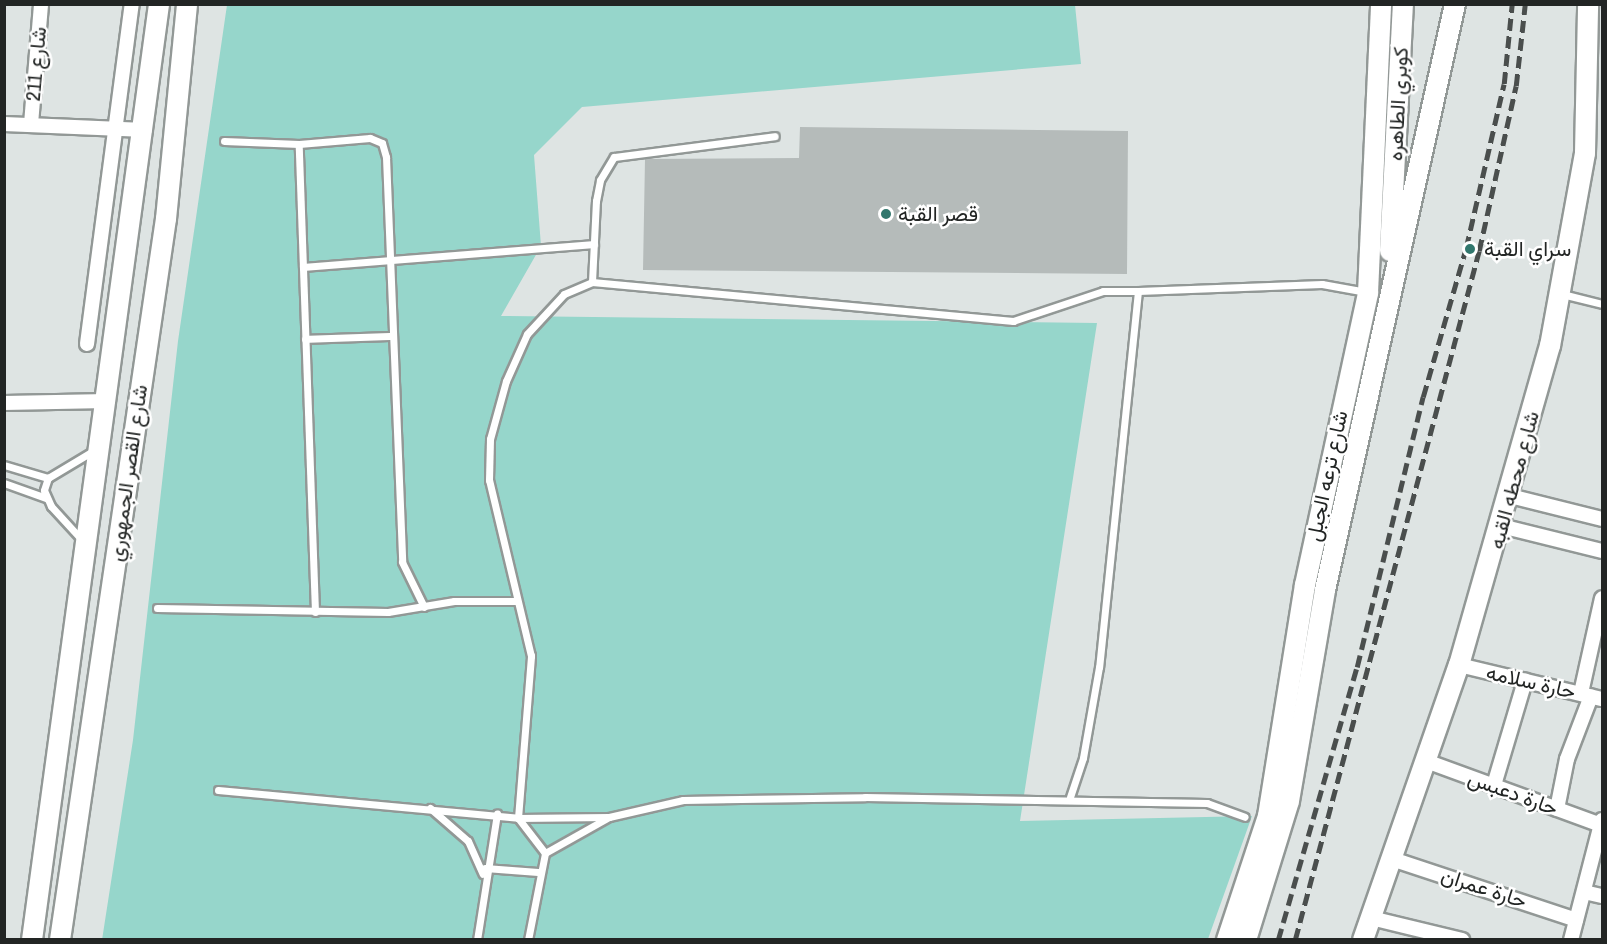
<!DOCTYPE html>
<meta charset="utf-8">
<style>
body{margin:0}
#map{position:relative;width:1607px;height:944px;overflow:hidden;background:#dee4e3;font-family:"Archivo Narrow",Vazirmatn,sans-serif}
div>[style]{position:absolute}
.green>*{inset:0;background:#96d6cb}
.building>*{inset:0;background:#b5bbba}
.roads{filter:drop-shadow(2px 0 #929896) drop-shadow(-2px 0 #929896) drop-shadow(0 2px #929896) drop-shadow(0 -2px #929896)}
.lane>*{height:7px;margin:-3.5px;padding:0 3.5px;transform-origin:3.5px;border-radius:3.5px;background:#fff}
.street>*{height:14px;margin:-7px;padding:0 7px;transform-origin:7px;border-radius:7px;background:#fff}
.secondary>*{height:20px;margin:-10px;padding:0 10px;transform-origin:10px;border-radius:10px;background:#fff}
.rail>*{height:4.5px;margin-top:-2.25px;transform-origin:0;background:repeating-linear-gradient(90deg,#4a4e4d 0 12px,transparent 0 18px)}
.dots>*{width:16px;height:16px;translate:-50% -50%;box-sizing:border-box;border:3px solid #fff;border-radius:50%}
span{translate:-50% -50%;white-space:nowrap;text-align:center;line-height:1.15;-webkit-text-stroke:5px #fff;paint-order:stroke}
.street-label{font-size:21px;color:#222524}
.poi-label{font-size:21px;color:#222524}
.left{translate:0 -50%;text-align:left}
.frame{position:absolute;inset:0;border:6px solid #222524;pointer-events:none}
</style>
<div id="map">
<div class="green">
<i style="clip-path:polygon(227px 5px,1075px 5px,1081px 64px,582px 107px,534px 155px,541px 246px,501px 316px,1097px 323px,1020px 821px,1252px 816px,1208px 939px,102px 940px,133px 740px,178px 341px)"></i>
</div>
<div class="building">
<i style="clip-path:polygon(800px 127px,1128px 131px,1127px 274px,643px 270px,645px 159px,799px 158px)"></i>
</div>
<div class="roads">
<div class="lane">
<i style="left:224px;top:141px;width:75px;rotate:2.3deg"></i>
<i style="left:303px;top:267px;width:292px;rotate:-4.5deg"></i>
<i style="left:592px;top:282px;width:81px;rotate:-87.2deg"></i>
<i style="left:596px;top:201px;width:21px;rotate:-79deg"></i>
<i style="left:600px;top:180px;width:27px;rotate:-59deg"></i>
<i style="left:614px;top:157px;width:162px;rotate:-7.4deg"></i>
<i style="left:1138px;top:291px;width:184px;rotate:-2.2deg"></i>
<i style="left:1322px;top:284px;width:45px;rotate:10.3deg"></i>
<i style="left:1562px;top:294px;width:41px;rotate:14deg"></i>
<i style="left:305px;top:339px;width:88px;rotate:-2deg"></i>
<i style="left:4px;top:465px;width:46px;rotate:16.5deg"></i>
<i style="left:4px;top:483px;width:45px;rotate:19.7deg"></i>
<i style="left:82px;top:540px;width:46px;rotate:-132.4deg"></i>
<i style="left:51px;top:506px;width:17px;rotate:-114deg"></i>
<i style="left:44px;top:490px;width:13px;rotate:-72deg"></i>
<i style="left:48px;top:478px;width:52px;rotate:-31deg"></i>
<i style="left:157px;top:608px;width:231px;rotate:1deg"></i>
<i style="left:388px;top:612px;width:67px;rotate:-9.5deg"></i>
<i style="left:454px;top:601px;width:63px"></i>
<i style="left:315px;top:612px;width:468px;rotate:-92deg"></i>
<i style="left:299px;top:144px;width:71px;rotate:-4.8deg"></i>
<i style="left:370px;top:138px;width:13px;rotate:23deg"></i>
<i style="left:382px;top:143px;width:15px;rotate:74deg"></i>
<i style="left:386px;top:157px;width:405px;rotate:87.7deg"></i>
<i style="left:402px;top:562px;width:50px;rotate:63.9deg"></i>
<i style="left:218px;top:790px;width:301px;rotate:5.3deg"></i>
<i style="left:518px;top:818px;width:91px;rotate:-0.6deg"></i>
<i style="left:609px;top:817px;width:76px;rotate:-12.9deg"></i>
<i style="left:683px;top:800px;width:182px;rotate:-0.9deg"></i>
<i style="left:865px;top:797px;width:342px;rotate:1deg"></i>
<i style="left:1207px;top:803px;width:40px;rotate:20.2deg"></i>
<i style="left:430px;top:808px;width:50px;rotate:41deg"></i>
<i style="left:468px;top:841px;width:36px;rotate:66deg"></i>
<i style="left:545px;top:853px;width:44px;rotate:-127.6deg"></i>
<i style="left:518px;top:818px;width:163px;rotate:-85.4deg"></i>
<i style="left:531px;top:656px;width:181px;rotate:-103.4deg"></i>
<i style="left:489px;top:480px;width:41px;rotate:-88.6deg"></i>
<i style="left:490px;top:439px;width:60px;rotate:-74.6deg"></i>
<i style="left:506px;top:381px;width:51px;rotate:-65.9deg"></i>
<i style="left:527px;top:334px;width:54px;rotate:-47.2deg"></i>
<i style="left:564px;top:294px;width:30px;rotate:-23deg"></i>
<i style="left:592px;top:282px;width:423px;rotate:5.3deg"></i>
<i style="left:1013px;top:321px;width:95px;rotate:-18.4deg"></i>
<i style="left:1103px;top:291px;width:35px"></i>
<i style="left:1138px;top:291px;width:378px;rotate:95.9deg"></i>
<i style="left:1099px;top:667px;width:92px;rotate:100deg"></i>
<i style="left:1083px;top:758px;width:41px;rotate:108.4deg"></i>
<i style="left:485px;top:868px;width:53px;rotate:4.3deg"></i>
<i style="left:477px;top:940px;width:128px;rotate:-81deg"></i>
<i style="left:528px;top:940px;width:89px;rotate:-78.9deg"></i>
<i style="left:545px;top:853px;width:71px;rotate:-29.4deg"></i>
</div>
<div class="street">
<i style="left:4px;top:124px;width:141px;rotate:2.4deg"></i>
<i style="left:31px;top:124px;width:120px;rotate:-85.2deg"></i>
<i style="left:87px;top:344px;width:343px;rotate:-82.5deg"></i>
<i style="left:4px;top:403px;width:104px;rotate:-1.1deg"></i>
<i style="left:1510px;top:496px;width:95px;rotate:14deg"></i>
<i style="left:1501px;top:526px;width:104px;rotate:13.9deg"></i>
<i style="left:1459px;top:665px;width:147px;rotate:13.4deg"></i>
<i style="left:1581px;top:693px;width:97px;rotate:-77.5deg"></i>
<i style="left:1426px;top:761px;width:186px;rotate:20.1deg"></i>
<i style="left:1494px;top:785px;width:109px;rotate:-73.4deg"></i>
<i style="left:1557px;top:809px;width:51px;rotate:-78.7deg"></i>
<i style="left:1567px;top:759px;width:67px;rotate:-69.1deg"></i>
<i style="left:1392px;top:859px;width:194px;rotate:18.3deg"></i>
<i style="left:1584px;top:892px;width:18px;rotate:13deg"></i>
<i style="left:1371px;top:918px;width:94px;rotate:13.6deg"></i>
<i style="left:1571px;top:940px;width:124px;rotate:-75.5deg"></i>
</div>
<div class="secondary">
<i style="left:1390px;top:251px;width:247px;rotate:-87deg"></i>
<i style="left:32px;top:940px;width:945px;rotate:-82.27deg"></i>
<i style="left:60px;top:940px;width:729px;rotate:-81.64deg"></i>
<i style="left:166px;top:219px;width:216px;rotate:-84.4deg"></i>
<i style="left:1227px;top:940px;width:131px;rotate:-71.7deg"></i>
<i style="left:1268px;top:816px;width:234px;rotate:-80.9deg"></i>
<i style="left:1305px;top:585px;width:299px;rotate:-77.8deg"></i>
<i style="left:1368px;top:293px;width:289px;rotate:-87.4deg"></i>
<i style="left:1246px;top:940px;width:145px;rotate:-72.8deg"></i>
<i style="left:1289px;top:801px;width:214px;rotate:-80.3deg"></i>
<i style="left:1325px;top:590px;width:600px;rotate:-77.49deg"></i>
<i style="left:1363px;top:940px;width:291px;rotate:-70.8deg"></i>
<i style="left:1459px;top:665px;width:332px;rotate:-74.1deg"></i>
<i style="left:1550px;top:346px;width:196px;rotate:-79.7deg"></i>
<i style="left:1585px;top:153px;width:149px;rotate:-88.8deg"></i>
</div>
</div>
<div class="rail">
<i style="left:1278px;top:940px;width:284px;rotate:-73.9deg"></i>
<i style="left:1357px;top:667px;width:278px;rotate:-76.3deg"></i>
<i style="left:1423px;top:397px;width:155px;rotate:-73.9deg"></i>
<i style="left:1466px;top:248px;width:168px;rotate:-77deg"></i>
<i style="left:1504px;top:84px;width:80px;rotate:-84.3deg"></i>
<i style="left:1295px;top:940px;width:713px;rotate:-75.05deg"></i>
<i style="left:1479px;top:251px;width:169px;rotate:-77.4deg"></i>
<i style="left:1516px;top:86px;width:82px;rotate:-83.7deg"></i>
</div>
<div class="dots">
<i style="left:886px;top:214px;background:#31776d"></i>
<i style="left:1470px;top:249px;background:#31776d"></i>
</div>
<div class="street-label">
<span style="left:36px;top:64px;rotate:-85deg">شارع 211</span>
<span style="left:1398px;top:104px;rotate:-87deg">كوبري الطاهره</span>
<span style="left:128px;top:473px;rotate:-82deg">شارع القصر الجمهوري</span>
<span style="left:1327px;top:476px;rotate:-78deg">شارع ترعه الجبل</span>
<span style="left:1514px;top:480px;rotate:-75deg">شارع محطه القبه</span>
<span style="left:1531px;top:682px;rotate:13deg">حارة سلامه</span>
<span style="left:1513px;top:793px;rotate:20deg">حارة دعبس</span>
<span style="left:1484px;top:888px;rotate:18deg">حارة عمران</span>
</div>
<div class="poi-label">
<span class="left" style="left:898px;top:214px">قصر القبة</span>
<span class="left" style="left:1484px;top:249px">سراي القبة</span>
</div>
<div class="frame"></div>
</div>
